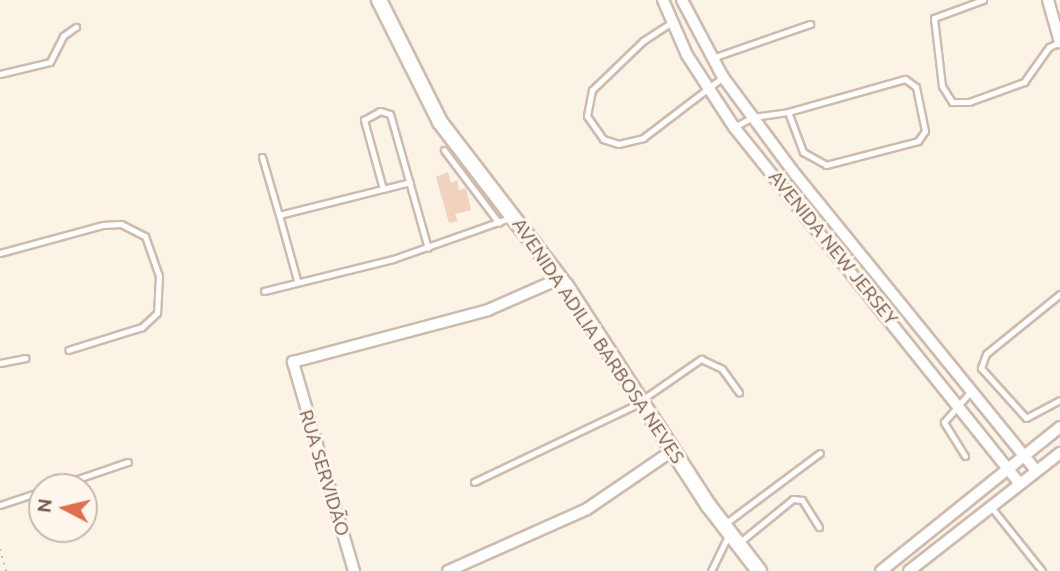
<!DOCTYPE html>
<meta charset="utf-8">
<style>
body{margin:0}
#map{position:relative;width:1060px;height:571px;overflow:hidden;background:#fcf3e7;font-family:Ubuntu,sans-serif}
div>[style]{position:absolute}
.building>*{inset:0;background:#f1d2bf}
.path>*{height:2px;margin-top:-1px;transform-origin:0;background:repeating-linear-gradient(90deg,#d6b5a2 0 2px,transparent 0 7px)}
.roads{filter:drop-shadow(2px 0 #cebbad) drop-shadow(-2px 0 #cebbad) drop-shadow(0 2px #cebbad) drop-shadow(0 -2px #cebbad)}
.lane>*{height:5px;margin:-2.5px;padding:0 2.5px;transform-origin:2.5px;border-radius:2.5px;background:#fff}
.street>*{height:10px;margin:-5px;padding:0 5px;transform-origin:5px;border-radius:5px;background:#fff}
.secondary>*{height:14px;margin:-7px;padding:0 7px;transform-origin:7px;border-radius:7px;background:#fff}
span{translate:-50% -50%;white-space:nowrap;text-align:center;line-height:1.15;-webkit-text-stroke:6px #fff7ed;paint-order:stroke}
.street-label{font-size:19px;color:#755a4b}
.north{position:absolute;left:28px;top:473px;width:70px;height:70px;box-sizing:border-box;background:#fff7ed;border:2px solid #c8b8ac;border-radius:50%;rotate:277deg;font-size:19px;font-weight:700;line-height:28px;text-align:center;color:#755a4b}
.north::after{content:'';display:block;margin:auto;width:24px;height:32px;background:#e36e4f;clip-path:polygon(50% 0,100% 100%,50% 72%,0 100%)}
</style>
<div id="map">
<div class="building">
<i style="clip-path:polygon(448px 172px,451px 183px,457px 180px,459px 190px,466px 188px,471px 210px,455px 214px,458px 221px,449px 223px,436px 177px)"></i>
</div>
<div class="path">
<i style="left:0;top:549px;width:23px;rotate:75deg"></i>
</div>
<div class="roads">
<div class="lane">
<i style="left:983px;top:0;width:52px;rotate:159.8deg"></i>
<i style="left:934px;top:18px;width:68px;rotate:83.3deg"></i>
<i style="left:942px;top:86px;width:19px;rotate:58deg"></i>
<i style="left:952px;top:102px;width:17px"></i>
<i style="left:969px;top:102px;width:59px;rotate:-20deg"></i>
<i style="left:1024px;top:82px;width:43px;rotate:-54.5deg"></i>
<i style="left:1049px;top:47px;width:12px;rotate:-24deg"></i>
<i style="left:672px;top:22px;width:35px;rotate:147deg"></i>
<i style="left:643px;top:41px;width:71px;rotate:136.1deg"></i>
<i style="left:592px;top:90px;width:26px;rotate:101deg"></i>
<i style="left:587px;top:116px;width:28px;rotate:55deg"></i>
<i style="left:603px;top:139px;width:16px;rotate:18deg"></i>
<i style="left:618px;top:144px;width:26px;rotate:-13deg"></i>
<i style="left:643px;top:138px;width:101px;rotate:-37.3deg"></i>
<i style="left:712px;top:58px;width:104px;rotate:-19.1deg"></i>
<i style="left:0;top:74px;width:51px;rotate:-13.5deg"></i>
<i style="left:50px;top:62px;width:29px;rotate:-63deg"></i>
<i style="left:63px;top:36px;width:16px;rotate:-35deg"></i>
<i style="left:734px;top:127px;width:21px;rotate:-28deg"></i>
<i style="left:753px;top:117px;width:35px;rotate:-8deg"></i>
<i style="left:788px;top:112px;width:43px;rotate:69.4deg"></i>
<i style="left:803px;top:152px;width:26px;rotate:29deg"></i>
<i style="left:826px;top:165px;width:95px;rotate:-14.6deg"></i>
<i style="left:918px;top:141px;width:12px;rotate:-55deg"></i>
<i style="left:925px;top:131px;width:45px;rotate:-101.6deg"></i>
<i style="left:916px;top:87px;width:14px;rotate:-144deg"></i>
<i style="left:905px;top:79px;width:122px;rotate:164.2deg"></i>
<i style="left:444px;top:150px;width:91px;rotate:53deg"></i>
<i style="left:262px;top:157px;width:60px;rotate:73.7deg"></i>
<i style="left:383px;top:189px;width:72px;rotate:-105.4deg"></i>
<i style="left:364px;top:120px;width:18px;rotate:-29deg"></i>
<i style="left:380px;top:111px;width:10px;rotate:17deg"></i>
<i style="left:390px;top:114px;width:139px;rotate:74.2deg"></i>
<i style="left:0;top:253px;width:107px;rotate:-15.2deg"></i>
<i style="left:103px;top:225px;width:18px;rotate:-3deg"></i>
<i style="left:121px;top:224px;width:27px;rotate:27deg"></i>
<i style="left:145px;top:236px;width:42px;rotate:70.7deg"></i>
<i style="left:159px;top:276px;width:37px;rotate:93deg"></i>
<i style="left:157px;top:313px;width:21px;rotate:137deg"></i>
<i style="left:142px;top:327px;width:77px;rotate:162.7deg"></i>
<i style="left:297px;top:280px;width:67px;rotate:-105.5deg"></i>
<i style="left:279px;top:215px;width:135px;rotate:-14.1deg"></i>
<i style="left:264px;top:291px;width:133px;rotate:-13.9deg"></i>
<i style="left:393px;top:259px;width:126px;rotate:-19.4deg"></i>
<i style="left:1060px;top:294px;width:95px;rotate:141deg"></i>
<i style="left:986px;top:354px;width:15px;rotate:110deg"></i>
<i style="left:981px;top:368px;width:67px;rotate:48deg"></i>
<i style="left:1026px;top:418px;width:38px;rotate:-28deg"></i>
<i style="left:0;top:363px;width:26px;rotate:-11deg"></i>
<i style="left:965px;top:456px;width:40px;rotate:-122deg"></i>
<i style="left:944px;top:422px;width:40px;rotate:-49deg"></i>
<i style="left:474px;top:482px;width:176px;rotate:-25.5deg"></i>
<i style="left:633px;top:406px;width:83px;rotate:-34.7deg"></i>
<i style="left:701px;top:359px;width:23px;rotate:25deg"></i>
<i style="left:722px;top:369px;width:29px;rotate:54deg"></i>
<i style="left:54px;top:487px;width:78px;rotate:-18.7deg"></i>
<i style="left:0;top:505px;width:44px;rotate:-18.4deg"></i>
<i style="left:991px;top:507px;width:82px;rotate:51.4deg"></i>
<i style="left:726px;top:523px;width:117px;rotate:-36.7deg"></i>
<i style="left:740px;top:542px;width:68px;rotate:-39.1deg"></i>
<i style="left:793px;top:499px;width:9px;rotate:6deg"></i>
<i style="left:802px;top:500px;width:32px;rotate:58deg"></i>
<i style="left:711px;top:571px;width:39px;rotate:-64deg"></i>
</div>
<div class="street">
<i style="left:663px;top:0;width:60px;rotate:66.4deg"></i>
<i style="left:687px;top:55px;width:86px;rotate:56.9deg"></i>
<i style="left:734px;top:127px;width:457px;rotate:51.3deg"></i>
<i style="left:682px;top:0;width:87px;rotate:62deg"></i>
<i style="left:723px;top:77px;width:121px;rotate:53.4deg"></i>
<i style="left:795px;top:174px;width:382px;rotate:50.9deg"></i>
<i style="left:1048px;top:0;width:44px;rotate:74.1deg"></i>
<i style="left:354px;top:571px;width:218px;rotate:-106.3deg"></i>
<i style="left:293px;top:362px;width:202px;rotate:-14.9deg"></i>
<i style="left:488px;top:310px;width:72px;rotate:-23.7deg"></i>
<i style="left:448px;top:571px;width:152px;rotate:-24deg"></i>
<i style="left:587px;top:509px;width:103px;rotate:-34.3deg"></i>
<i style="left:881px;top:571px;width:230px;rotate:-38.8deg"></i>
<i style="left:909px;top:571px;width:192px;rotate:-38deg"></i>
</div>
<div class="secondary">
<i style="left:379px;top:0;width:136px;rotate:63.4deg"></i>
<i style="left:440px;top:122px;width:207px;rotate:52.5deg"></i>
<i style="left:566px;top:286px;width:262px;rotate:57deg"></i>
<i style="left:709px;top:506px;width:82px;rotate:52.4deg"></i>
</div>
</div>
<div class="street-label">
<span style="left:833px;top:248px;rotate:51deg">AVENIDA NEW JERSEY</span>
<span style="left:598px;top:341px;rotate:56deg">AVENIDA ADILIA BARBOSA NEVES</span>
<span style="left:324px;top:473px;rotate:73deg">RUA SERVIDÃO</span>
</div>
<div class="north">N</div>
</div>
